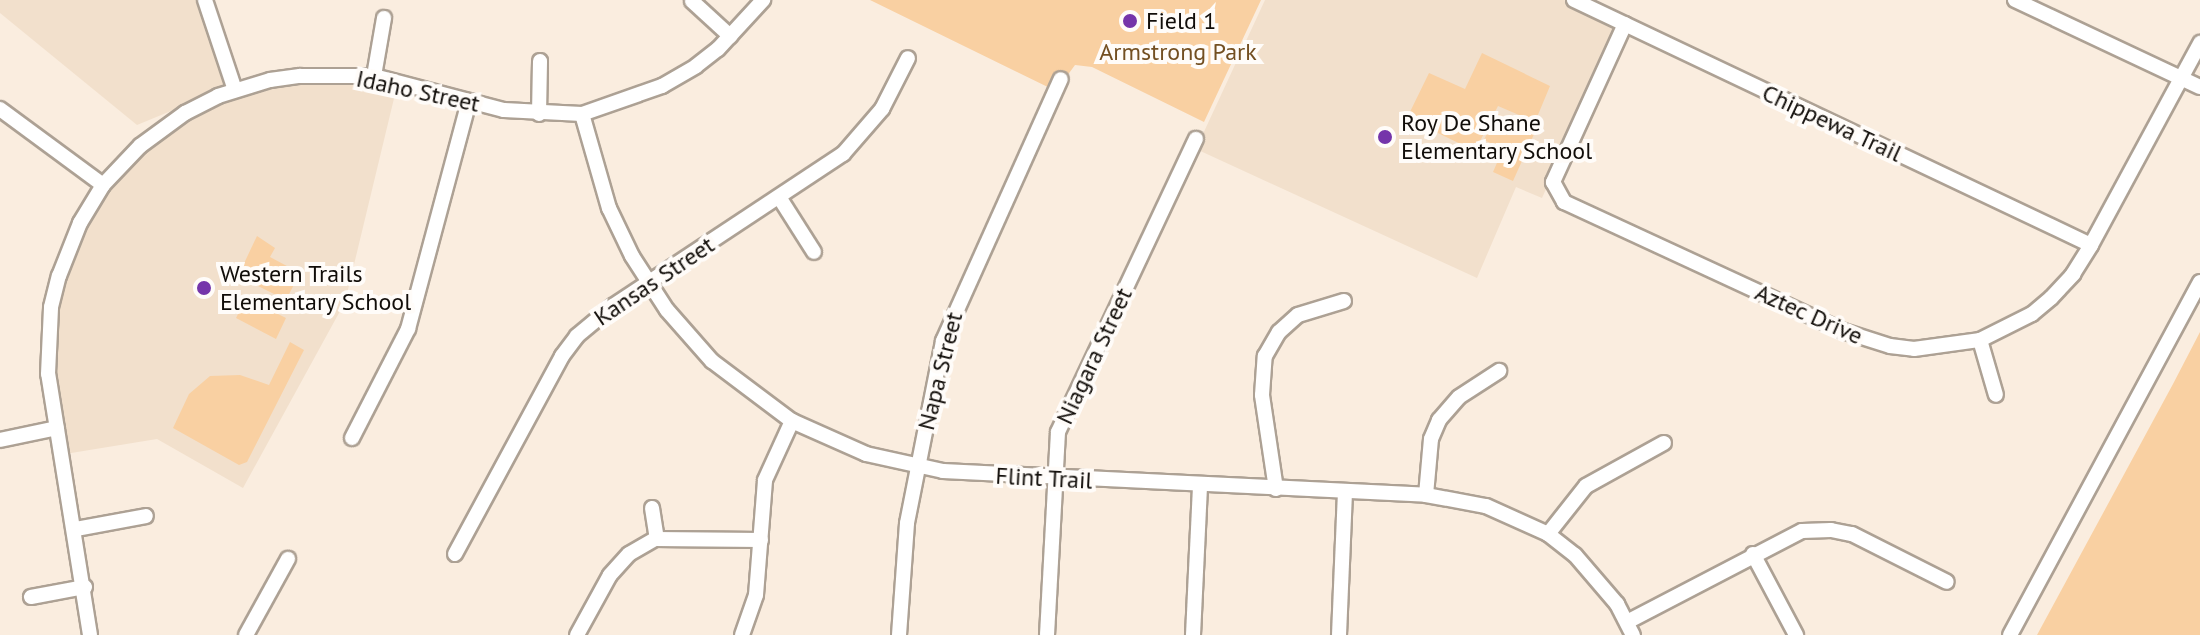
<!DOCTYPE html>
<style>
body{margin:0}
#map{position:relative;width:2200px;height:635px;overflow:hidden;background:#faeddf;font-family:"PT Sans",sans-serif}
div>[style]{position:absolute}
.built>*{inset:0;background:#f2e0cc}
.green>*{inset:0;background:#f9d0a2}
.roads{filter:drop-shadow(2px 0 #ada194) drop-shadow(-2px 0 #ada194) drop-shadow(0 2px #ada194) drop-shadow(0 -2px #ada194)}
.street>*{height:14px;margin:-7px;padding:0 7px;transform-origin:7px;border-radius:7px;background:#fff}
.dots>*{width:22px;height:22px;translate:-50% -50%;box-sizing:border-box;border:4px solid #fffcf9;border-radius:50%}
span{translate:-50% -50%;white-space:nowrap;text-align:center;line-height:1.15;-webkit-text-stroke:8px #fffcf9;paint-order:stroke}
.poi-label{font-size:24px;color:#110d09}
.left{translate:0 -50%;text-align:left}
.park-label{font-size:24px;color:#734f21}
.street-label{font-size:24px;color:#110d09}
</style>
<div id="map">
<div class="built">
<i style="clip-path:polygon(0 0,197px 0,229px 87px,137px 125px,0 13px)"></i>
<i style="clip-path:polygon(1265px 0,1564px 0,1619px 26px,1542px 198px,1516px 187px,1477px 278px,1196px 149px)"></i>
<i style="clip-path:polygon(371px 79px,397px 86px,345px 302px,243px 488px,157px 439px,65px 454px,52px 352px,62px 274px,105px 188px,172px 126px,224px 97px,273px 83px)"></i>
</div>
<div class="green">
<i style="clip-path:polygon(870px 0,1261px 0,1204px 122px,1092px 67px,1075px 65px,1056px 91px)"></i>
<i style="clip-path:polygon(1482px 53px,1550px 86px,1535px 122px,1498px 106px,1475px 151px,1407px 118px,1429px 73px,1465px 89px)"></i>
<i style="clip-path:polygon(1496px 113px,1535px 132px,1513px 181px,1493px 172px,1503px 149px,1484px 140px)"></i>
<i style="clip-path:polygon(257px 236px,275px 248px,270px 257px,300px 273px,286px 300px,238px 276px)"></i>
<i style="clip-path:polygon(246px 298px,286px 318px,276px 339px,236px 318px)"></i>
<i style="clip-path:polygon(2200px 332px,2200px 635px,2037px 635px,2173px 384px)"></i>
<i style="clip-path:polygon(290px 342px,304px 350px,247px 462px,239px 465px,173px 428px,189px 394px,210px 376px,240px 375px,269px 385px)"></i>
</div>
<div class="roads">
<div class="street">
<i style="left:205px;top:0;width:95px;rotate:71.6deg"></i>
<i style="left:1574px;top:0;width:572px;rotate:25.36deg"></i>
<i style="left:2015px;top:0;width:204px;rotate:25.2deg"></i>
<i style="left:692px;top:1px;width:52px;rotate:42.6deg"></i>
<i style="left:1625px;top:24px;width:174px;rotate:114.5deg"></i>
<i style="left:1553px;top:182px;width:23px;rotate:61deg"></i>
<i style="left:1564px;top:202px;width:307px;rotate:24.8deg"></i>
<i style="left:1843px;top:331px;width:49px;rotate:17.7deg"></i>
<i style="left:1890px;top:346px;width:24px;rotate:7deg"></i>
<i style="left:1914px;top:349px;width:67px;rotate:-7.8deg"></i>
<i style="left:1980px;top:340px;width:58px;rotate:-26.6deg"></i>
<i style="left:2032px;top:314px;width:25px;rotate:-40deg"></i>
<i style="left:2051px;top:298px;width:33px;rotate:-47deg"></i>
<i style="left:2073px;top:274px;width:34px;rotate:-58deg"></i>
<i style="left:2091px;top:245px;width:230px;rotate:-61.6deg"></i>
<i style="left:374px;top:76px;width:59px;rotate:-80.2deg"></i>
<i style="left:0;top:109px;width:128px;rotate:36.4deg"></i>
<i style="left:539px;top:114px;width:53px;rotate:-88.9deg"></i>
<i style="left:582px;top:114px;width:98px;rotate:74deg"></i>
<i style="left:609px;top:208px;width:53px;rotate:64.4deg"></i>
<i style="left:632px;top:256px;width:64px;rotate:57.1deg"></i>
<i style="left:667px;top:310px;width:68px;rotate:48.6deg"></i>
<i style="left:712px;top:361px;width:100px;rotate:36.9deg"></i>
<i style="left:792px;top:421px;width:81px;rotate:24deg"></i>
<i style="left:866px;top:454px;width:79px;rotate:12.4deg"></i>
<i style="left:943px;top:471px;width:484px;rotate:2.8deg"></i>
<i style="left:1426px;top:495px;width:61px;rotate:10.4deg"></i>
<i style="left:1486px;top:506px;width:68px;rotate:24.3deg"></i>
<i style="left:1548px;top:534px;width:34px;rotate:38deg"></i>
<i style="left:1575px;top:555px;width:65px;rotate:49.4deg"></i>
<i style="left:1617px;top:604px;width:35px;rotate:63deg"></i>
<i style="left:779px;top:197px;width:65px;rotate:57.5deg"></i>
<i style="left:1980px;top:340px;width:57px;rotate:73.8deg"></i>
<i style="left:352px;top:438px;width:123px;rotate:-62.8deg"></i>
<i style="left:408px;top:329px;width:236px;rotate:-75deg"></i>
<i style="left:0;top:440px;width:58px;rotate:-11.9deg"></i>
<i style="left:1276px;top:489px;width:95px;rotate:-98.5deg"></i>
<i style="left:1262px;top:395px;width:39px;rotate:-86deg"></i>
<i style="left:1265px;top:356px;width:28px;rotate:-60deg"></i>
<i style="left:1279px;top:332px;width:25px;rotate:-42deg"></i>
<i style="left:1298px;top:315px;width:48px;rotate:-16.9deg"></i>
<i style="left:1426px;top:495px;width:56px;rotate:-84.9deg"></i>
<i style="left:1431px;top:439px;width:21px;rotate:-67deg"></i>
<i style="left:1439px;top:420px;width:30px;rotate:-49deg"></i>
<i style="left:1459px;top:397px;width:48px;rotate:-33deg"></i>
<i style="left:652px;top:508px;width:30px;rotate:81deg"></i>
<i style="left:76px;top:529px;width:71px;rotate:-10.5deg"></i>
<i style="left:1548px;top:534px;width:61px;rotate:-51.6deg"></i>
<i style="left:1586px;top:486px;width:89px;rotate:-28.9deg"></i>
<i style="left:455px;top:554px;width:225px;rotate:-61.6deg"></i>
<i style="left:562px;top:356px;width:25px;rotate:-53deg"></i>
<i style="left:577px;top:336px;width:47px;rotate:-39.8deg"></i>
<i style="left:613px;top:306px;width:276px;rotate:-33.5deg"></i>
<i style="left:843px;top:154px;width:60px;rotate:-49.1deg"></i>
<i style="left:882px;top:109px;width:57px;rotate:-63deg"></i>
<i style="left:1753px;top:554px;width:92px;rotate:62deg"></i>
<i style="left:31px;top:597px;width:55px;rotate:-10.5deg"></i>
<i style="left:1627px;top:622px;width:197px;rotate:-27.5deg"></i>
<i style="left:1802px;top:531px;width:29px;rotate:-2deg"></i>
<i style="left:1831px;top:530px;width:21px;rotate:11deg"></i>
<i style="left:1852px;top:534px;width:106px;rotate:26.8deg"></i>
<i style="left:90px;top:635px;width:264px;rotate:-99.1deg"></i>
<i style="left:48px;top:374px;width:67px;rotate:-87.4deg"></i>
<i style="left:51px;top:307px;width:32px;rotate:-76deg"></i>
<i style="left:59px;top:276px;width:57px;rotate:-68.4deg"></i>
<i style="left:80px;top:223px;width:44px;rotate:-58.8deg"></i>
<i style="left:103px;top:185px;width:54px;rotate:-46.5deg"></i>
<i style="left:140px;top:146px;width:56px;rotate:-36.3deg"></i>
<i style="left:185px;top:113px;width:37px;rotate:-27deg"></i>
<i style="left:218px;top:96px;width:54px;rotate:-17.1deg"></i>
<i style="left:270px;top:80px;width:30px;rotate:-8deg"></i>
<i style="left:300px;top:76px;width:74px"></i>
<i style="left:374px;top:76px;width:134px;rotate:14.7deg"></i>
<i style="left:504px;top:110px;width:78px;rotate:2.9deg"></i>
<i style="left:582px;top:114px;width:85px;rotate:-19.3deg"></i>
<i style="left:662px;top:86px;width:39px;rotate:-30deg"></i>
<i style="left:696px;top:66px;width:28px;rotate:-38deg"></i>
<i style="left:718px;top:49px;width:67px;rotate:-47.4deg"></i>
<i style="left:246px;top:635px;width:87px;rotate:-61.1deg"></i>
<i style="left:577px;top:635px;width:68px;rotate:-61.2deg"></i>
<i style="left:610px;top:575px;width:28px;rotate:-48deg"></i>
<i style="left:629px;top:554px;width:30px;rotate:-30deg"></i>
<i style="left:655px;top:539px;width:106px;rotate:0.5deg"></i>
<i style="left:742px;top:635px;width:42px;rotate:-70.7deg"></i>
<i style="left:756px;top:595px;width:115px;rotate:-85.5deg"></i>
<i style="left:765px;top:480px;width:65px;rotate:-65.4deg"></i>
<i style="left:899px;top:635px;width:112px;rotate:-85.9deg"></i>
<i style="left:907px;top:523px;width:186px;rotate:-78.8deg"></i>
<i style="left:943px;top:341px;width:287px;rotate:-65.8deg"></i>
<i style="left:1047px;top:635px;width:203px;rotate:-86.9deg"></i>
<i style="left:1058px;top:432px;width:324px;rotate:-64.8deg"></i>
<i style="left:1193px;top:635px;width:150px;rotate:-87.3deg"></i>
<i style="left:1339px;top:635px;width:143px;rotate:-87.6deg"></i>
<i style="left:2010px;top:635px;width:401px;rotate:-61.7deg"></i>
</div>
</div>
<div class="dots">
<i style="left:1130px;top:21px;background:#7535aa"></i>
<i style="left:1385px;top:137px;background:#7535aa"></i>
<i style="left:204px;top:288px;background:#7535aa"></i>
</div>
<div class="poi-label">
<span class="left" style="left:1146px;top:21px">Field 1</span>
<span class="left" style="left:1401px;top:137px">Roy De Shane<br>Elementary School</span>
<span class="left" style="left:220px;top:288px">Western Trails<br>Elementary School</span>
</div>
<div class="park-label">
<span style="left:1178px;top:52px">Armstrong Park</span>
</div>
<div class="street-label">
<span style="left:418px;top:91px;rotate:12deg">Idaho Street</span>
<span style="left:1832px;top:123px;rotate:25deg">Chippewa Trail</span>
<span style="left:654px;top:281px;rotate:-34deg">Kansas Street</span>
<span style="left:1809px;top:314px;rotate:24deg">Aztec Drive</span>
<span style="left:1094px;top:356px;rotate:-65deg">Niagara Street</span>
<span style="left:940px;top:371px;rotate:-76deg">Napa Street</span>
<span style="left:1044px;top:478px;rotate:3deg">Flint Trail</span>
</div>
</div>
